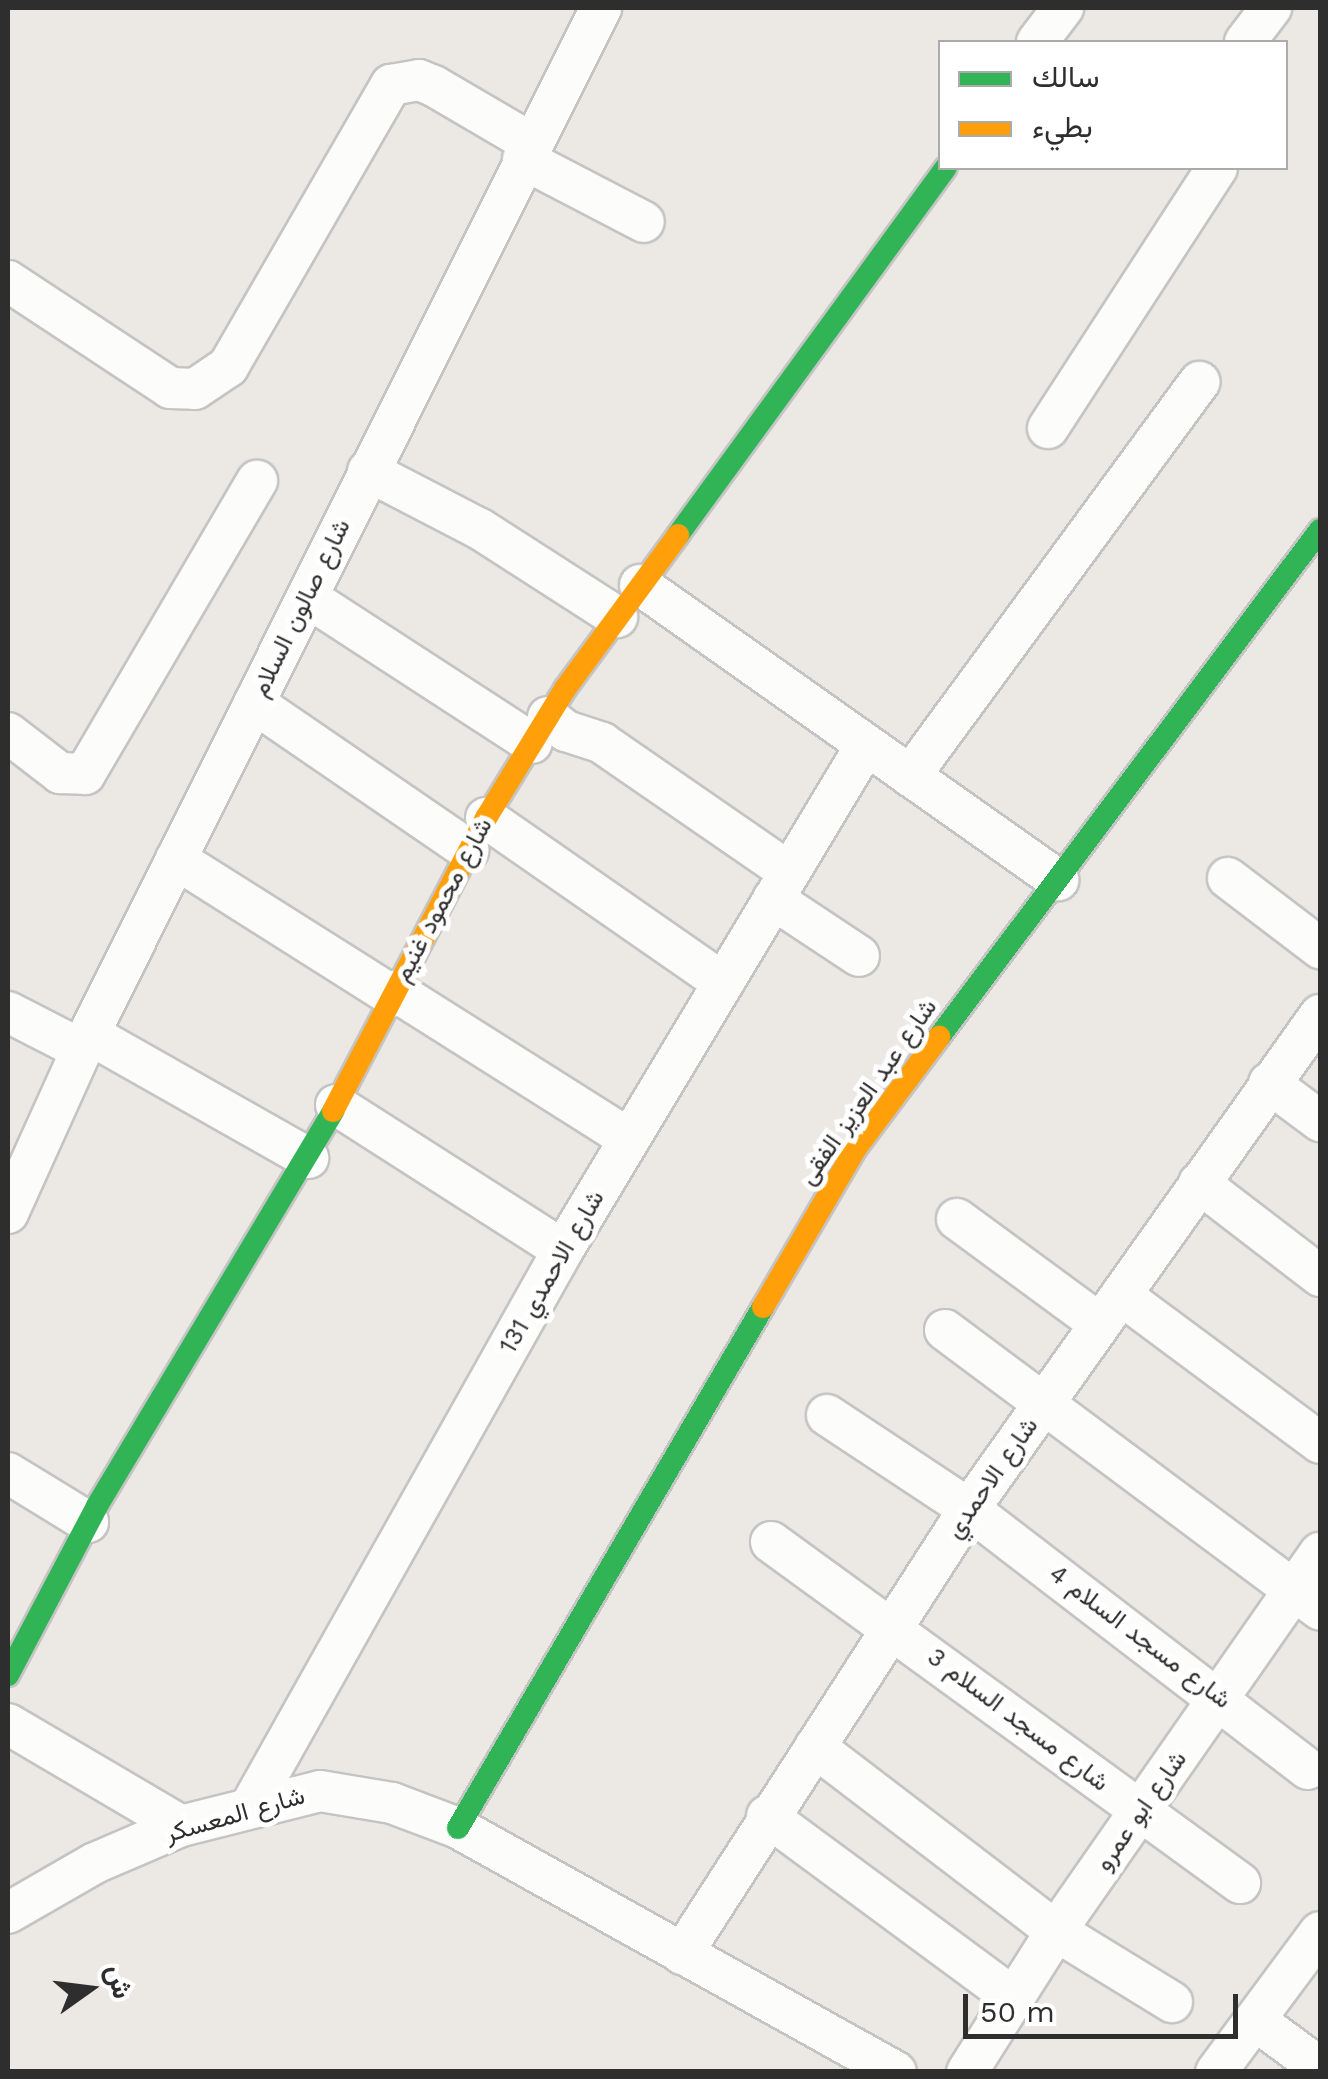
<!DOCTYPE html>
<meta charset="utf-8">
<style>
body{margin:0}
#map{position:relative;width:1328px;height:2079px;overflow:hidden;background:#ece8e4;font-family:"Work Sans",Vazirmatn,sans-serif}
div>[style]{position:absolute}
.roads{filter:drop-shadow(2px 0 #c5c4c5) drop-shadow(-2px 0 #c5c4c5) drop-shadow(0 2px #c5c4c5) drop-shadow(0 -2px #c5c4c5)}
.street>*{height:40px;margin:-20px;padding:0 20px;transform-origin:20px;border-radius:20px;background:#fcfcfb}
.fast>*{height:22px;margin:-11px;padding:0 11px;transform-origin:11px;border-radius:11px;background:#30b455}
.slow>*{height:22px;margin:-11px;padding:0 11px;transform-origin:11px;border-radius:11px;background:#ff9f0a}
span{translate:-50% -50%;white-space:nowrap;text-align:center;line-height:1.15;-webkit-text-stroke:10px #fff;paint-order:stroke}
.street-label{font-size:25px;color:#2e2e2e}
.frame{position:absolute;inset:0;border:10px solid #2e2e2e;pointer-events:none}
.legend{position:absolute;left:938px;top:40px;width:350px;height:130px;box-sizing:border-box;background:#fff;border:2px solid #ababab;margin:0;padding:12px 18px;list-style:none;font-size:30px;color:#2e2e2e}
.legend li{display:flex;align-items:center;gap:20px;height:50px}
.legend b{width:50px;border:2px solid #ababab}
.north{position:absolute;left:40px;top:1939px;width:100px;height:100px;-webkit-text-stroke:8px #fff;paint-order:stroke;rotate:76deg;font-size:28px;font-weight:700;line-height:40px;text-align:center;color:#2e2e2e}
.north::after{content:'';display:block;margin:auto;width:35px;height:45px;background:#2e2e2e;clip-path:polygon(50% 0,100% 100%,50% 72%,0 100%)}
.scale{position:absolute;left:963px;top:1994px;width:275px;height:45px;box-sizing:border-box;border:5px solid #2e2e2e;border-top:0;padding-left:12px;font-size:30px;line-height:35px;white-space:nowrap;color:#2e2e2e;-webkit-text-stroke:8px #fff;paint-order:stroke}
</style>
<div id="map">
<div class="roads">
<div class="street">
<i style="left:1037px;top:42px;width:43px;rotate:-52.6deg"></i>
<i style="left:1245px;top:42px;width:43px;rotate:-52.6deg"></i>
<i style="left:523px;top:159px;width:136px;rotate:27.5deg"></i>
<i style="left:8px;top:281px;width:194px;rotate:33.4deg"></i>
<i style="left:170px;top:388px;width:25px;rotate:2deg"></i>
<i style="left:195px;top:389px;width:40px;rotate:-34deg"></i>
<i style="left:228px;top:367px;width:326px;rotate:-60deg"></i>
<i style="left:391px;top:85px;width:28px;rotate:-10deg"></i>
<i style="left:419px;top:80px;width:16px;rotate:22deg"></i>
<i style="left:434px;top:86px;width:113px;rotate:30.4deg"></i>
<i style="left:1048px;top:428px;width:310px;rotate:-57deg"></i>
<i style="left:368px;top:471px;width:126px;rotate:27.4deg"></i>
<i style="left:480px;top:529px;width:163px;rotate:32.7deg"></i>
<i style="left:640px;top:585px;width:512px;rotate:35.21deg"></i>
<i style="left:307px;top:597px;width:268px;rotate:33deg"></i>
<i style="left:254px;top:703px;width:260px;rotate:34.4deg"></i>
<i style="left:548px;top:717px;width:23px;rotate:38deg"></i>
<i style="left:566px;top:731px;width:38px;rotate:18deg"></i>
<i style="left:602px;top:743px;width:227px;rotate:34.6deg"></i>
<i style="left:8px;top:733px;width:66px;rotate:37.6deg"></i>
<i style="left:60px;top:773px;width:25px;rotate:2deg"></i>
<i style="left:85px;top:774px;width:340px;rotate:-59.6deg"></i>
<i style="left:910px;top:776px;width:489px;rotate:-53.7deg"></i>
<i style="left:486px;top:818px;width:289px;rotate:34.8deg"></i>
<i style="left:176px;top:859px;width:257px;rotate:32.3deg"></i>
<i style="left:1228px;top:878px;width:116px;rotate:37.3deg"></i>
<i style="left:773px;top:899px;width:103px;rotate:33.5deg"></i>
<i style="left:395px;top:991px;width:277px;rotate:32.3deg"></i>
<i style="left:8px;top:1012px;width:83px;rotate:27.2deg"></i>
<i style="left:89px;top:1034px;width:252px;rotate:29.5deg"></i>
<i style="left:1269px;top:1083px;width:64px;rotate:36.7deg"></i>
<i style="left:336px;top:1105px;width:269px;rotate:32.6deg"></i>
<i style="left:1199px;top:1183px;width:153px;rotate:37.5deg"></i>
<i style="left:8px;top:1213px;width:196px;rotate:-65.7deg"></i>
<i style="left:89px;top:1034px;width:1147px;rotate:-63.48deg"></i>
<i style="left:957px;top:1219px;width:177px;rotate:36.3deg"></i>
<i style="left:1121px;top:1295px;width:248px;rotate:36.6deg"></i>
<i style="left:945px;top:1330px;width:468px;rotate:36.7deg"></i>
<i style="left:827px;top:1415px;width:170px;rotate:33.5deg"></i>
<i style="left:969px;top:1509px;width:427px;rotate:37.5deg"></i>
<i style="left:8px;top:1473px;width:94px;rotate:31.5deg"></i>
<i style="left:771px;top:1542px;width:580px;rotate:36.02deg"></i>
<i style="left:8px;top:1724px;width:201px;rotate:30.5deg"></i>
<i style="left:815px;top:1747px;width:303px;rotate:37.4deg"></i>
<i style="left:1056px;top:1931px;width:136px;rotate:31.5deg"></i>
<i style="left:250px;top:1807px;width:639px;rotate:-60.67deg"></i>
<i style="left:563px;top:1250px;width:589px;rotate:-59.04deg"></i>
<i style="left:767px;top:1816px;width:307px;rotate:36.4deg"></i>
<i style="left:8px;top:1913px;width:100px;rotate:-29.9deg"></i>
<i style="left:95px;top:1863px;width:94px;rotate:-23.3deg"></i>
<i style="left:181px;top:1826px;width:143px;rotate:-14.1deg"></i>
<i style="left:320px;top:1791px;width:73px;rotate:9.5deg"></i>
<i style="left:392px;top:1803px;width:71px;rotate:20.7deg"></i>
<i style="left:458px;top:1828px;width:501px;rotate:29.12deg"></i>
<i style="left:682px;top:1954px;width:530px;rotate:-57.18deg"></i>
<i style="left:969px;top:1509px;width:606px;rotate:-54.61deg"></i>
<i style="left:1255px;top:2020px;width:81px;rotate:36.4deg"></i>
<i style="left:967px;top:2072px;width:167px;rotate:-57.7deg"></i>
<i style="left:1056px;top:1931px;width:461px;rotate:-55.1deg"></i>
<i style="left:1216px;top:2072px;width:174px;rotate:-53.4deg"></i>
</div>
<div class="fast">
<i style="left:678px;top:535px;width:454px;rotate:-53.9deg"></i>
<i style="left:939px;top:1037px;width:634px;rotate:-53.08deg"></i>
<i style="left:8px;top:1675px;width:191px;rotate:-62.2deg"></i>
<i style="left:97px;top:1506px;width:460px;rotate:-59.1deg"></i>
<i style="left:458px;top:1828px;width:604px;rotate:-59.65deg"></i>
</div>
<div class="slow">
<i style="left:333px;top:1111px;width:331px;rotate:-62.4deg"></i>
<i style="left:486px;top:818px;width:151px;rotate:-58.5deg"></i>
<i style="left:565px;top:689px;width:191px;rotate:-53.7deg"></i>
<i style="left:763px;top:1307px;width:184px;rotate:-59.7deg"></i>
<i style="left:856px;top:1148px;width:139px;rotate:-53.2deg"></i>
</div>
</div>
<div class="street-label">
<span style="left:301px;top:608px;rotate:-64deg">شارع صالون السلام</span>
<span style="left:443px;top:900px;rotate:-62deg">شارع محمود غنيم</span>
<span style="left:868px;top:1092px;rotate:-55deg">شارع عبد العزيز الفقى</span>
<span style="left:552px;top:1272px;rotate:-60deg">شارع الاحمدي 131</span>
<span style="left:992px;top:1478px;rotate:-55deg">شارع الاحمدي</span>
<span style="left:1140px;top:1637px;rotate:37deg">شارع مسجد السلام 4</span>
<span style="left:1018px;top:1720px;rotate:37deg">شارع مسجد السلام 3</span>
<span style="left:1141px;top:1811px;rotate:-55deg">شارع ابو عمرو</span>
<span style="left:235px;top:1815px;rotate:-16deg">شارع المعسكر</span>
</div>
<div class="frame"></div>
<ul class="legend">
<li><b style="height:12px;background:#30b455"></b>سالك</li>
<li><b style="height:12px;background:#ff9f0a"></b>بطيء</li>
</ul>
<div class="north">ش</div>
<div class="scale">50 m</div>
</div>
